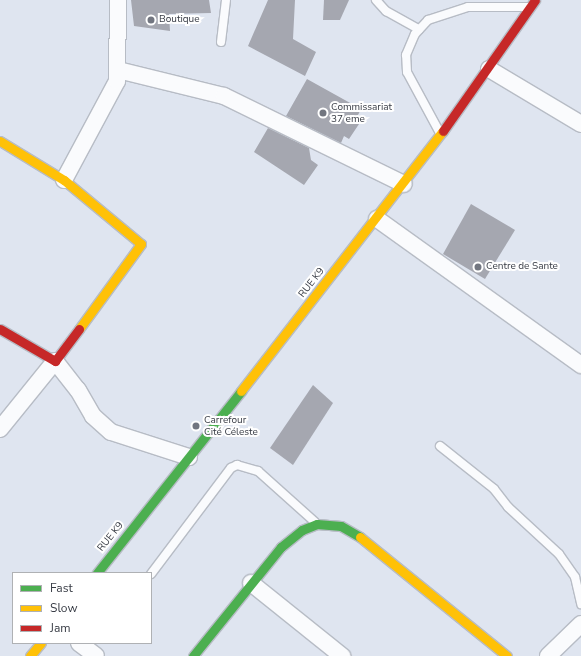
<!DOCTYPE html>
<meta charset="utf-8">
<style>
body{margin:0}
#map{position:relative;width:581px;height:656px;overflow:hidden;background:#dfe5f0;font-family:"Nunito Sans",sans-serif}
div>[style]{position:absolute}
.building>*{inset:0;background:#a5a7b0}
.roads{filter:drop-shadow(1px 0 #b7bcc5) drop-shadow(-1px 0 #b7bcc5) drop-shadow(0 1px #b7bcc5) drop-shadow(0 -1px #b7bcc5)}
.lane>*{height:8px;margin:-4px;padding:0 4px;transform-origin:4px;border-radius:4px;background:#fafbfd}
.street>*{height:16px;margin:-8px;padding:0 8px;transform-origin:8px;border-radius:8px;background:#fafbfd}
.fast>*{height:9px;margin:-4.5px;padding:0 4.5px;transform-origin:4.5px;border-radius:4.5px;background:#4caf50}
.slow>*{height:9px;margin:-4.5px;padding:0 4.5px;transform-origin:4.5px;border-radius:4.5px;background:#ffc107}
.jam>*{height:9px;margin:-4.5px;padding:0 4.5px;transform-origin:4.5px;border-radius:4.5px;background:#c62828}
.dots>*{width:11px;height:11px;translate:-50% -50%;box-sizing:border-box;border:2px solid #fff;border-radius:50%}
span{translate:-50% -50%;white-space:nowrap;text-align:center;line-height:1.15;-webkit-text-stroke:4px #fff;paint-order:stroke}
.poi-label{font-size:10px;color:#373b44}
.left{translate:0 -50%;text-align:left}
.street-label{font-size:10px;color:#373b44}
.legend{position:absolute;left:12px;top:572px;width:140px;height:72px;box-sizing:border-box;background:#fff;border:1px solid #afb1b4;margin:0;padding:5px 7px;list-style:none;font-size:12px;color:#373b44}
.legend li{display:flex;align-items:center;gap:8px;height:20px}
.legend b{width:20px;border:1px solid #afb1b4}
</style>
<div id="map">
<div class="building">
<i style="clip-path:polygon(131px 0,209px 0,211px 13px,169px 14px,170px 31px,134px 26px)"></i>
<i style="clip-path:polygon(268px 0,295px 0,293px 39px,316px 52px,305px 76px,248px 46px)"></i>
<i style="clip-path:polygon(324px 0,349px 0,340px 20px,323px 20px)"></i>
<i style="clip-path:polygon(307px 79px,361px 109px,355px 121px,359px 124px,349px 139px,344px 136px,341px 143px,286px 116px)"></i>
<i style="clip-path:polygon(268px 128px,309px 148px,311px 160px,318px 165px,304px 185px,254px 152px)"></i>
<i style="clip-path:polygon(471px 204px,515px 230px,485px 279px,443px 254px)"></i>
<i style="clip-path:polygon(313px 385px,333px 403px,293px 465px,270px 448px)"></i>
</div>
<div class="roads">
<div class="lane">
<i style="left:376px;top:0;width:15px;rotate:48deg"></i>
<i style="left:386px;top:11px;width:38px;rotate:29deg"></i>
<i style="left:221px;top:42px;width:42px;rotate:-83.2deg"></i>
<i style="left:440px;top:133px;width:69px;rotate:-118.4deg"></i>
<i style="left:407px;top:72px;width:17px;rotate:-93deg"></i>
<i style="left:406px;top:55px;width:23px;rotate:-67deg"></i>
<i style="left:415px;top:34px;width:19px;rotate:-47deg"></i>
<i style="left:428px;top:20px;width:42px;rotate:-18deg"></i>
<i style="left:468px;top:7px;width:60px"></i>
<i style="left:440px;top:446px;width:69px;rotate:38.5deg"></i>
<i style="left:494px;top:489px;width:23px;rotate:52deg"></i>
<i style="left:508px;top:507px;width:69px;rotate:42.7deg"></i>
<i style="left:559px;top:554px;width:28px;rotate:55deg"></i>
<i style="left:575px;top:577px;width:28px;rotate:77deg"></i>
<i style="left:151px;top:574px;width:133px;rotate:-53deg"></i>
<i style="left:231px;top:468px;width:7px;rotate:-27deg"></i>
<i style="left:237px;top:465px;width:22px;rotate:16deg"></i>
<i style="left:258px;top:471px;width:76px;rotate:41.8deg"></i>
</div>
<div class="street">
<i style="left:489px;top:69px;width:107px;rotate:30.9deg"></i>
<i style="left:118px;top:70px;width:109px;rotate:13.8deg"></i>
<i style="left:224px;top:96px;width:200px;rotate:26.1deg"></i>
<i style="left:64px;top:180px;width:112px;rotate:-61.8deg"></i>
<i style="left:117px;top:81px;width:81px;rotate:-89.3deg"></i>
<i style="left:377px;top:219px;width:251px;rotate:35.6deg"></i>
<i style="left:0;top:429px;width:87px;rotate:-51deg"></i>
<i style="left:55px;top:361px;width:37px;rotate:52deg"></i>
<i style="left:78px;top:390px;width:30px;rotate:60deg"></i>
<i style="left:93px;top:416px;width:24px;rotate:42deg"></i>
<i style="left:111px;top:432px;width:82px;rotate:17.8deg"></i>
<i style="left:251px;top:583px;width:117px;rotate:38.7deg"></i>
<i style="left:79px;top:643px;width:21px;rotate:37deg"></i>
<i style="left:548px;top:656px;width:46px;rotate:-44.1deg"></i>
</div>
<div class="fast">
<i style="left:97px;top:573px;width:232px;rotate:-51.6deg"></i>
<i style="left:193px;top:656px;width:140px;rotate:-51.1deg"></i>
<i style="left:281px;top:547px;width:27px;rotate:-39deg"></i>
<i style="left:302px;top:530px;width:16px;rotate:-22deg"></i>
<i style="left:317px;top:524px;width:24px;rotate:5deg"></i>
<i style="left:341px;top:526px;width:22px;rotate:30deg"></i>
</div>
<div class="slow">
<i style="left:0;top:141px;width:75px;rotate:31.4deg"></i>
<i style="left:64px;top:180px;width:100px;rotate:39.7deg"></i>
<i style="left:141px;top:244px;width:105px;rotate:126.1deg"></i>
<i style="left:241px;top:391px;width:329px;rotate:-52.2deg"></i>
<i style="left:360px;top:537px;width:189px;rotate:39deg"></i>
<i style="left:30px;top:656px;width:17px;rotate:-50deg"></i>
</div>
<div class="jam">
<i style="left:443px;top:131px;width:160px;rotate:-54.9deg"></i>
<i style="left:0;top:329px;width:64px;rotate:30.2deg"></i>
<i style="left:55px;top:361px;width:40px;rotate:-53deg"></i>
</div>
</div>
<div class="dots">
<i style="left:151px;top:20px;background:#727680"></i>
<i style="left:323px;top:113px;background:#727680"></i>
<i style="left:478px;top:267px;background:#727680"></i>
<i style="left:196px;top:426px;background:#727680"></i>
</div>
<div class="poi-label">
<span class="left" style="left:159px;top:20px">Boutique</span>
<span class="left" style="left:331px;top:113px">Commissariat<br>37 eme</span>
<span class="left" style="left:486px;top:267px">Centre de Sante</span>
<span class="left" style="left:204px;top:426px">Carrefour<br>Cité Céleste</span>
</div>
<div class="street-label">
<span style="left:312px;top:283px;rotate:-52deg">RUE K9</span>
<span style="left:111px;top:537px;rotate:-51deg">RUE K9</span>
</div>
<ul class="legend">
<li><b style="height:5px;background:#4caf50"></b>Fast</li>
<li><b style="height:5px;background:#ffc107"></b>Slow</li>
<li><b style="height:5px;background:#c62828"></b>Jam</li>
</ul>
</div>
